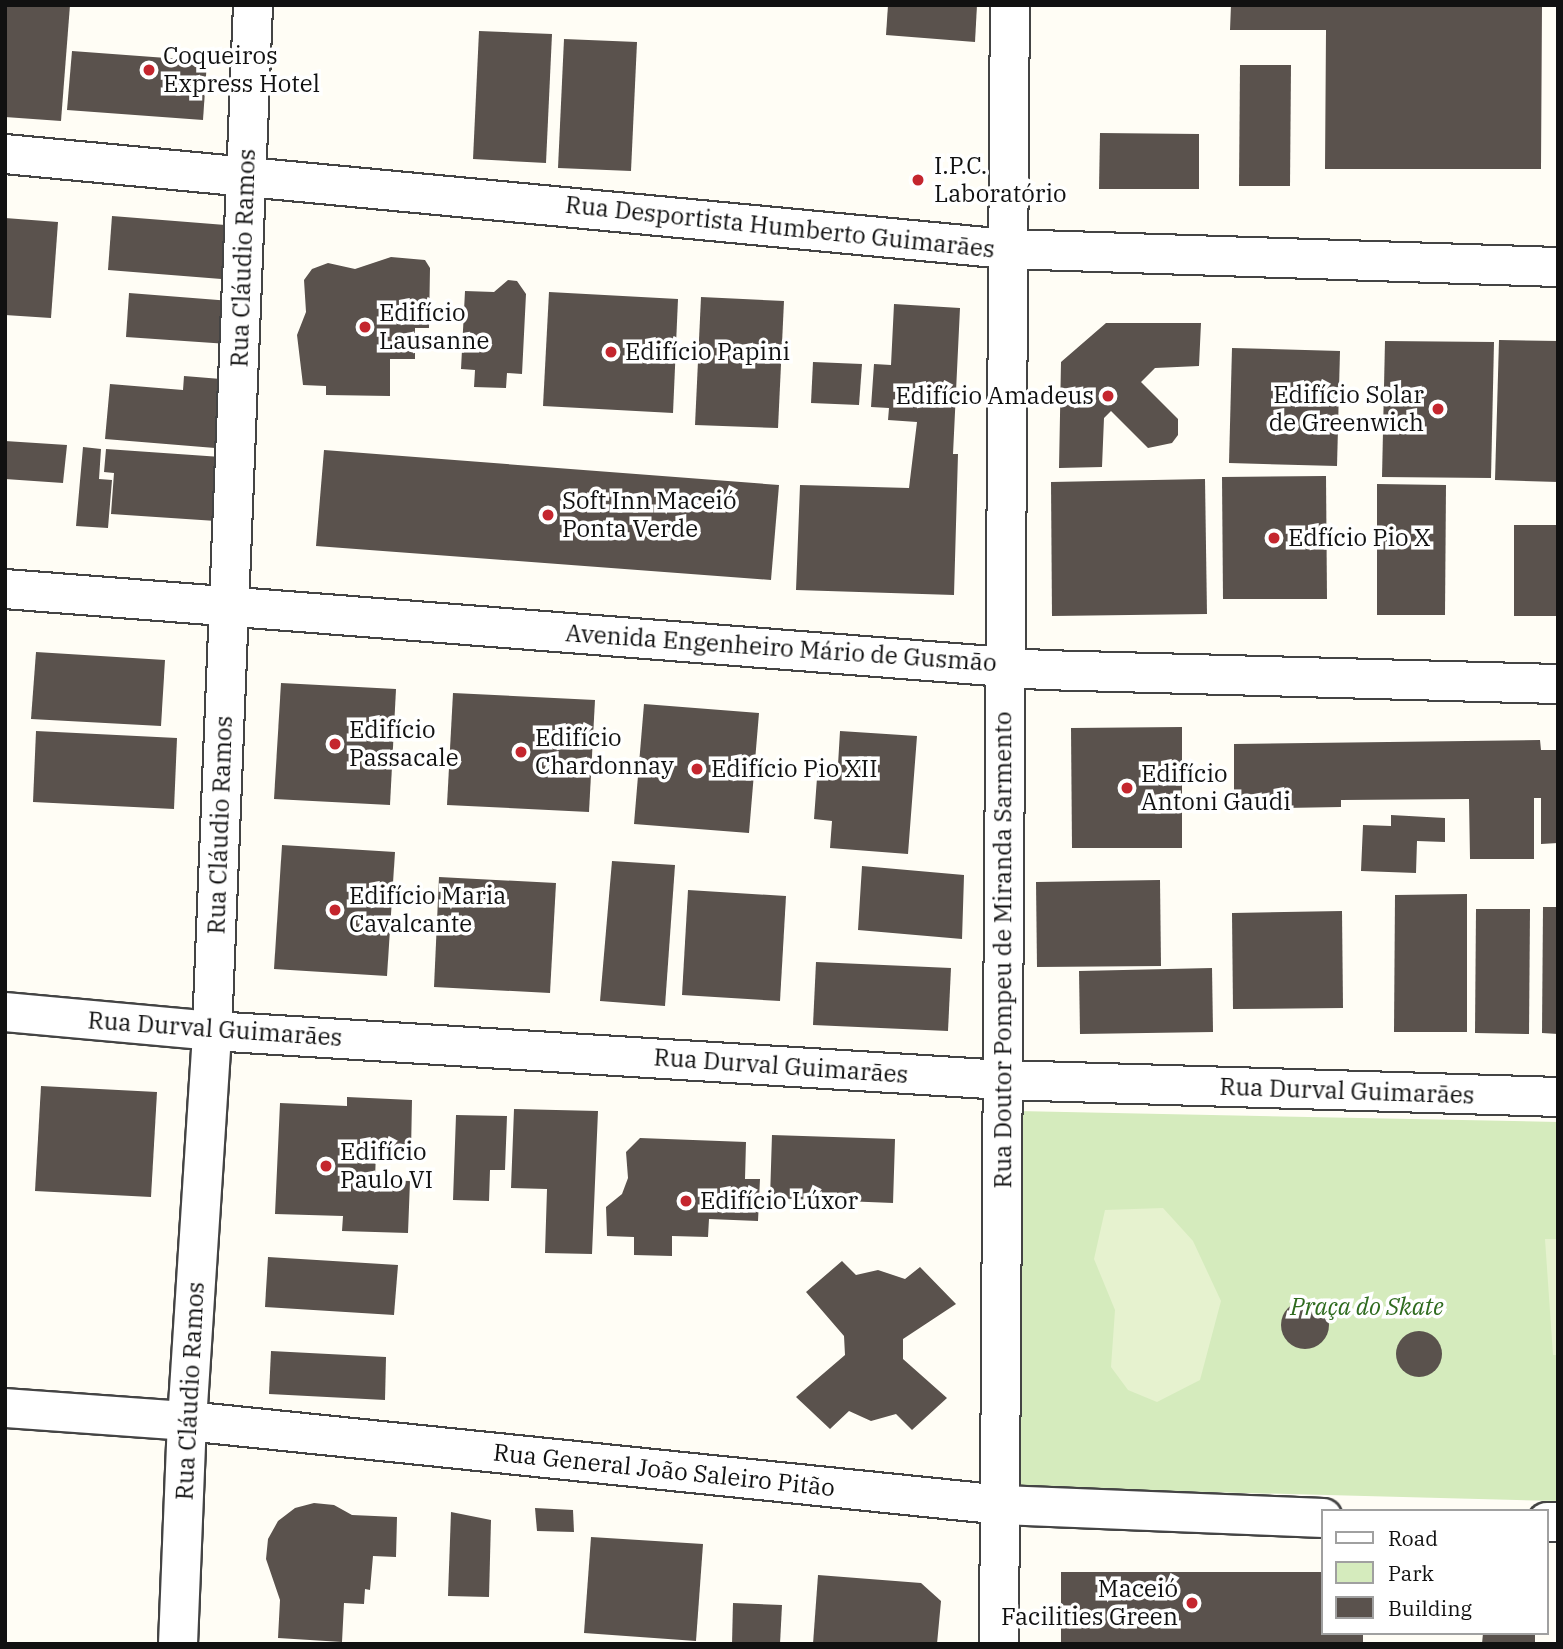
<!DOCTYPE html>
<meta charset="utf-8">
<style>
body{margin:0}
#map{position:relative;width:1563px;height:1649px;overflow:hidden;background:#fffdf5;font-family:"IBM Plex Serif",serif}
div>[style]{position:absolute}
.green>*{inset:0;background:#d5ebbd}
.pitch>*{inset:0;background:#e6f2cf}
.building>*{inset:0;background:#5a524d}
.round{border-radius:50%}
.roads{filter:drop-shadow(2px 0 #444) drop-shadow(-2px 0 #444) drop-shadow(0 2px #444) drop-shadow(0 -2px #444)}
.minor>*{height:38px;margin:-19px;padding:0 19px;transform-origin:19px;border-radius:19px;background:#fff}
.dots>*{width:19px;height:19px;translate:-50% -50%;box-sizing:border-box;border:4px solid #fff;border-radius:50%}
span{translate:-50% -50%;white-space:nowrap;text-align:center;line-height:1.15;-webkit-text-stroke:7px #fff;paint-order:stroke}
.poi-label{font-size:24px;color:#111}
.left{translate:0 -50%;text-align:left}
.right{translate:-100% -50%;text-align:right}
.street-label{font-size:24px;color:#111}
.park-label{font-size:24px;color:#2f6b1f;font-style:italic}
.frame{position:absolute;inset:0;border:7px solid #111;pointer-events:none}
.legend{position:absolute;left:1321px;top:1509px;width:228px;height:126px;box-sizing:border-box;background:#fff;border:2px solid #a0a0a0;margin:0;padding:9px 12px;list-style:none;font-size:21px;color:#111}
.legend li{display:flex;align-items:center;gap:14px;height:35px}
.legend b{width:35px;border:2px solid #a0a0a0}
</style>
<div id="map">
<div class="green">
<i style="clip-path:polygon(1017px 1111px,1558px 1122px,1558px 1501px,1012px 1487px)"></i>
</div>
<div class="pitch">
<i style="clip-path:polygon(1163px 1208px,1193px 1241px,1221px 1301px,1200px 1380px,1157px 1402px,1128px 1390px,1111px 1367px,1115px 1310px,1094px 1259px,1105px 1210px)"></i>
<i style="clip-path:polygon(1545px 1239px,1558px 1239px,1558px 1355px,1553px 1355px)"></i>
</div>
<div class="building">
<i style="clip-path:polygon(5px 5px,70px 5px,61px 121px,5px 117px)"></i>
<i style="clip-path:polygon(888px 5px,977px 5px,975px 42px,886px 35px)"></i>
<i style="clip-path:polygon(1231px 5px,1542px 5px,1541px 169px,1325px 169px,1326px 30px,1230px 30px)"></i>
<i style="clip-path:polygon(479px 31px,552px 34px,546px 163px,473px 159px)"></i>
<i style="clip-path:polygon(564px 39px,637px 42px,631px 171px,558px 168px)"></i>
<i style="clip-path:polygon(72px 51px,207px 61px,203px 120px,67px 110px)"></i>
<i style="clip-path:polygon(1240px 65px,1291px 65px,1290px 186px,1239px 186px)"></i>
<i style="clip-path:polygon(1100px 133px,1199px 134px,1199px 189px,1099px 189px)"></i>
<i style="clip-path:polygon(112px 216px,238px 226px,234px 280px,108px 270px)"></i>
<i style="clip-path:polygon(5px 218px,58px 222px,51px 318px,5px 315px)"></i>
<i style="clip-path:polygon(391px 257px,425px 260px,430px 268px,429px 328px,415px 328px,415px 359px,390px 359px,390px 396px,326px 395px,326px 386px,303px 385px,297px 335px,306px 312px,304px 280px,312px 269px,328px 263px,355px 269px)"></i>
<i style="clip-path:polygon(508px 280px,517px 281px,526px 294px,522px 374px,507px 373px,506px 388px,474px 387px,475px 370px,461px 369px,465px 291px,494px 292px)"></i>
<i style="clip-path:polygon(549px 292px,678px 299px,673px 413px,543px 406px)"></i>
<i style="clip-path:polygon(129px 293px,231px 301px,228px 344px,126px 337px)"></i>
<i style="clip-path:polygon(701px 297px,784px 301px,778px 428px,695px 425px)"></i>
<i style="clip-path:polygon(894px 304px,960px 308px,953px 454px,958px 454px,954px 595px,796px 590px,800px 485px,909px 488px,917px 422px,888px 420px,889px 408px,871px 407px,874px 364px,891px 365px)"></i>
<i style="clip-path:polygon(1106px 323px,1201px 323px,1199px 366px,1155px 368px,1141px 382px,1178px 419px,1178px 435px,1172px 443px,1148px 448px,1111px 411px,1104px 418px,1102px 467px,1059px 468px,1061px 362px)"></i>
<i style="clip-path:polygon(1499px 340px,1558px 341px,1558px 482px,1495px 480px)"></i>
<i style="clip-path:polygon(1385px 341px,1494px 342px,1491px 478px,1382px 477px)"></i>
<i style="clip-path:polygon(1232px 348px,1340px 351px,1337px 466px,1229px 463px)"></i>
<i style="clip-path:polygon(813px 362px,862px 364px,859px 405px,811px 403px)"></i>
<i style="clip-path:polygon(184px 376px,221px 379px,215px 448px,105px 439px,110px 384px,183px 390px)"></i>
<i style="clip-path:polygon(5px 441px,67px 445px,63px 483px,5px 479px)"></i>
<i style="clip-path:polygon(83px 447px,101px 449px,99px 479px,112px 480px,108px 528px,76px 526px)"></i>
<i style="clip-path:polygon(106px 449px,221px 457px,216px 521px,111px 514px,114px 473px,104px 472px)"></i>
<i style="clip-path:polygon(324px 450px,779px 485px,771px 580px,316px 546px)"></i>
<i style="clip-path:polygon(1326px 476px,1327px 599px,1223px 599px,1222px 477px)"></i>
<i style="clip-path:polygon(1205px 479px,1207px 614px,1052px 616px,1051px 482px)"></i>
<i style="clip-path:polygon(1377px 484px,1446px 485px,1445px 615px,1377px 615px)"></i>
<i style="clip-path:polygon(1514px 525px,1558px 525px,1558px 616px,1514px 616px)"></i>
<i style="clip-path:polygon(36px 652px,165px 660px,161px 726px,31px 719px)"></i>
<i style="clip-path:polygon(281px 683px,396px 689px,390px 805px,274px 799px)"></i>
<i style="clip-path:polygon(453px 693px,595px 700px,589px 812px,447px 805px)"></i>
<i style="clip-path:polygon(644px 704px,759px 713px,749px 833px,634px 824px)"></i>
<i style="clip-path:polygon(1182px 727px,1182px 848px,1072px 848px,1071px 728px)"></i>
<i style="clip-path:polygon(36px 731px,177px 738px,174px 809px,33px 802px)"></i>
<i style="clip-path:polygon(840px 731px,917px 736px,908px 854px,830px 848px,832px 821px,814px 819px,818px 764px,838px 765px)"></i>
<i style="clip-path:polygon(1540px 740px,1541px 750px,1558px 750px,1558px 843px,1541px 844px,1541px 798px,1534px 798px,1534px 859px,1470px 859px,1469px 799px,1341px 800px,1341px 807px,1234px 809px,1234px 744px)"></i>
<i style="clip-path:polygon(1391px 815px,1445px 818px,1445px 842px,1417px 841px,1416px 873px,1361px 871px,1363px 825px,1391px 826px)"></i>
<i style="clip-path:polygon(282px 845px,395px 852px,387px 976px,274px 969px)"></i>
<i style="clip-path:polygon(612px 861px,675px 865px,665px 1006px,600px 1001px)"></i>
<i style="clip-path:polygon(862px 866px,964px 875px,962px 939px,858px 930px)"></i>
<i style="clip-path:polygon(439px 877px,556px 883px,550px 993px,434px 987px)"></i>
<i style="clip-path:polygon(1160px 880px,1161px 966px,1037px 967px,1036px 882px)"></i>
<i style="clip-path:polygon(688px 890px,786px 896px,780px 1001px,682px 995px)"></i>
<i style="clip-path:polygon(1467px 894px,1467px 1032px,1394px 1032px,1395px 895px)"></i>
<i style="clip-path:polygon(1543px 907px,1558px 907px,1558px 1034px,1542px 1033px)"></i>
<i style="clip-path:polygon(1476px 909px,1530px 909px,1529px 1034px,1475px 1033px)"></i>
<i style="clip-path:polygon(1342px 911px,1343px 1008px,1233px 1009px,1232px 913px)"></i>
<i style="clip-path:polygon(816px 962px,951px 968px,948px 1031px,813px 1025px)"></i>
<i style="clip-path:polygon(1212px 968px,1213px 1032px,1080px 1034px,1079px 971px)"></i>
<i style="clip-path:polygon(41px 1086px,157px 1092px,151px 1197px,35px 1191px)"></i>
<i style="clip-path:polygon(347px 1097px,412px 1100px,411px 1152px,376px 1151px,375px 1180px,410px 1181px,408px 1233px,342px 1231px,343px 1216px,275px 1214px,280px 1103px,347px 1106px)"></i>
<i style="clip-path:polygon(514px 1109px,598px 1111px,592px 1254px,545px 1253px,547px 1189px,511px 1188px)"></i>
<i style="clip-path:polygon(456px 1115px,507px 1116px,505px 1170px,490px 1170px,489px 1201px,453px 1200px)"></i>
<i style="clip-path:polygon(772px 1135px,895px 1139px,893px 1203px,770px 1198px)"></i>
<i style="clip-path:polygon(640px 1138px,746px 1142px,745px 1179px,760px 1179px,758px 1221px,709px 1219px,708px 1237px,672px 1236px,672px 1256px,634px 1255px,634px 1237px,607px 1236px,606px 1207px,622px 1194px,628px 1178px,626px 1152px)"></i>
<i style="clip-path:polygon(268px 1257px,398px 1265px,394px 1315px,265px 1307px)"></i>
<i style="clip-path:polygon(842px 1261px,856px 1275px,878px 1270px,905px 1279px,920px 1267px,956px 1304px,903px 1339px,903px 1359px,947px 1398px,912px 1430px,896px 1414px,871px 1421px,849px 1411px,830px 1429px,796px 1397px,845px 1355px,844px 1336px,806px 1292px)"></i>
<i class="round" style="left:1281px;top:1301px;width:48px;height:48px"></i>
<i class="round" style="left:1396px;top:1331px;width:46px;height:46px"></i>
<i style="clip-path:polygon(271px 1351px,386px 1357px,385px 1400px,269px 1394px)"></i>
<i style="clip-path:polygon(314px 1503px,334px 1505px,352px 1515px,397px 1517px,396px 1557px,373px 1556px,370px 1590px,365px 1589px,364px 1604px,344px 1603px,342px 1642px,278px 1638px,280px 1600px,266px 1559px,268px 1539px,278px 1521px,295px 1508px)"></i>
<i style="clip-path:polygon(535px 1508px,573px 1510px,574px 1532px,537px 1531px)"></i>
<i style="clip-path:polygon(451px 1512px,491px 1520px,489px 1597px,448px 1596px)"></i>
<i style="clip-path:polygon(591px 1537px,703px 1544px,696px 1641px,584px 1633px)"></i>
<i style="clip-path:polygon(1061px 1572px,1323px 1572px,1323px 1633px,1363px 1633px,1363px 1644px,1061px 1644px)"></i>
<i style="clip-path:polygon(818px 1575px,921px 1583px,941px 1601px,937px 1644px,813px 1644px)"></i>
<i style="clip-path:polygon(733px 1603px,782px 1605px,780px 1644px,732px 1644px)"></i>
<i style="clip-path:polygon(1483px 1633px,1535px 1633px,1535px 1644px,1482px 1644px)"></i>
</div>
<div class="roads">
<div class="minor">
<i style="left:5px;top:154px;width:1005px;rotate:5.42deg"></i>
<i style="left:1006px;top:249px;width:552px;rotate:1.87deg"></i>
<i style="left:5px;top:589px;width:1041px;rotate:4.46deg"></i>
<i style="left:1043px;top:670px;width:515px;rotate:1.56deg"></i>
<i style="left:5px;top:1012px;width:208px;rotate:5.2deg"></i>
<i style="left:212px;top:1031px;width:793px;rotate:3.54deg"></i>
<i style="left:1003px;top:1080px;width:555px;rotate:1.75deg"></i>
<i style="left:5px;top:1408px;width:182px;rotate:4.1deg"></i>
<i style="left:187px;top:1421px;width:819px;rotate:5.88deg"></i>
<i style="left:1002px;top:1505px;width:321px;rotate:2.3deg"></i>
<i style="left:1547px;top:1522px;width:11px"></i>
<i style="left:178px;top:1644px;width:223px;rotate:-87.7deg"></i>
<i style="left:187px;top:1421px;width:391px;rotate:-86.3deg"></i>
<i style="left:212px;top:1031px;width:1027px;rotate:-87.71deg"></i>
<i style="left:999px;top:1644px;width:1639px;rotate:-89.62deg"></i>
</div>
</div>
<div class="dots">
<i style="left:149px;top:70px;background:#c4262e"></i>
<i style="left:918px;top:180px;background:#c4262e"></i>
<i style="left:365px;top:327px;background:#c4262e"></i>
<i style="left:611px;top:352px;background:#c4262e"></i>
<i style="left:1108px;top:396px;background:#c4262e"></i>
<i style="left:1438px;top:409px;background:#c4262e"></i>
<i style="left:548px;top:515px;background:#c4262e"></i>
<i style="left:1274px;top:538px;background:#c4262e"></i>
<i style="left:335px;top:744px;background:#c4262e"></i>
<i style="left:521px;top:752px;background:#c4262e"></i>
<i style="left:697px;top:769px;background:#c4262e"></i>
<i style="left:1127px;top:788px;background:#c4262e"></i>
<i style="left:335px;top:910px;background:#c4262e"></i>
<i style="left:326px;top:1166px;background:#c4262e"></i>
<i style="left:686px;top:1201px;background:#c4262e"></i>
<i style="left:1192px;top:1603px;background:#c4262e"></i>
</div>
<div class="poi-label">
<span class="left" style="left:163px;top:70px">Coqueiros<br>Express Hotel</span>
<span class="left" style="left:934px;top:180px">I.P.C.<br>Laboratório</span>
<span class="left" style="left:379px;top:327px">Edifício<br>Lausanne</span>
<span class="left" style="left:625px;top:352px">Edifício Papini</span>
<span class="right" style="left:1424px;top:409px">Edifício Solar<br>de Greenwich</span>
<span class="right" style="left:1094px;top:396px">Edifício Amadeus</span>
<span class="left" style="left:562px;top:515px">Soft Inn Maceió<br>Ponta Verde</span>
<span class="left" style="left:1288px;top:538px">Edfício Pio X</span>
<span class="left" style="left:349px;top:744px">Edifício<br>Passacale</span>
<span class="left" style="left:535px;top:752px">Edifício<br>Chardonnay</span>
<span class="left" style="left:711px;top:769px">Edifício Pio XII</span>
<span class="left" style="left:1141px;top:788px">Edifício<br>Antoni Gaudi</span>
<span class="left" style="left:349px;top:910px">Edifício Maria<br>Cavalcante</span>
<span class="left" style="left:340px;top:1166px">Edifício<br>Paulo VI</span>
<span class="left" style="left:700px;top:1201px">Edifício Lúxor</span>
<span class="right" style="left:1178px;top:1603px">Maceió<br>Facilities Green</span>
</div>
<div class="street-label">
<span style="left:780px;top:227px;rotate:6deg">Rua Desportista Humberto Guimarães</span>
<span style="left:243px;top:258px;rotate:-88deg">Rua Cláudio Ramos</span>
<span style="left:781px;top:648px;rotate:4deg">Avenida Engenheiro Mário de Gusmão</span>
<span style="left:220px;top:825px;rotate:-88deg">Rua Cláudio Ramos</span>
<span style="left:1003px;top:950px;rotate:-90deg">Rua Doutor Pompeu de Miranda Sarmento</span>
<span style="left:215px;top:1029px;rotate:4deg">Rua Durval Guimarães</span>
<span style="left:781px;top:1066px;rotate:4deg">Rua Durval Guimarães</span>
<span style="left:1347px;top:1091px;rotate:2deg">Rua Durval Guimarães</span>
<span style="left:190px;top:1391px;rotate:-87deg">Rua Cláudio Ramos</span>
<span style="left:664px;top:1470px;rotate:6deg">Rua General João Saleiro Pitão</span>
</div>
<div class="park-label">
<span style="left:1367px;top:1307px">Praça do Skate</span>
</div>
<div class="frame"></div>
<ul class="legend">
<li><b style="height:9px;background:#fff"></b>Road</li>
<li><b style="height:19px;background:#d5ebbd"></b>Park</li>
<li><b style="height:19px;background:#5a524d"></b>Building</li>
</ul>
</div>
